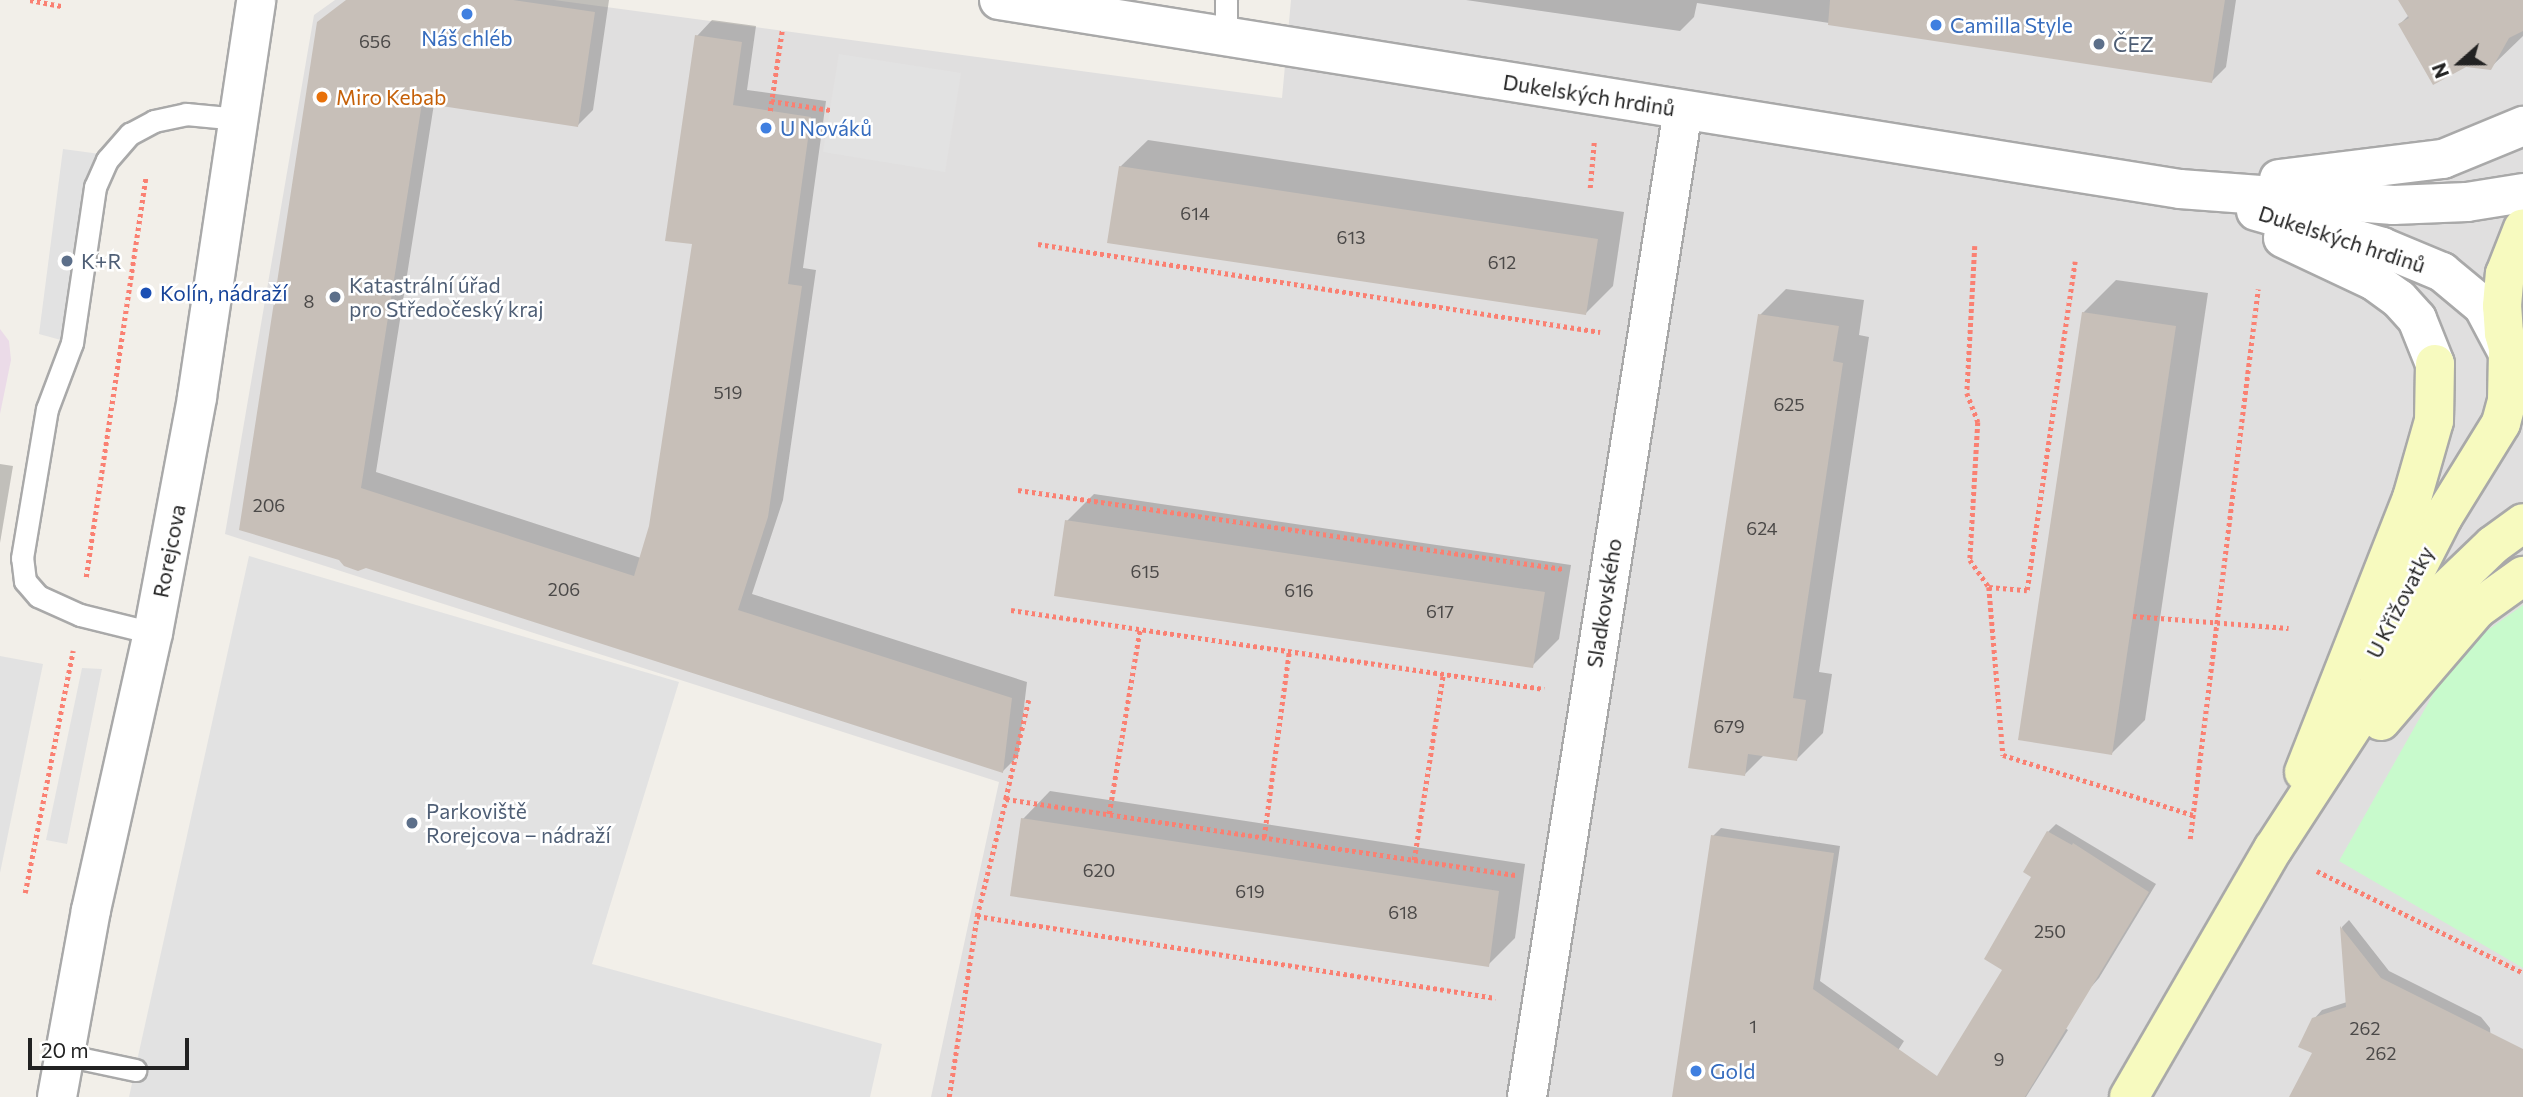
<!DOCTYPE html>
<meta charset="utf-8">
<style>
body{margin:0}
#map{position:relative;width:2523px;height:1097px;overflow:hidden;background:#f2efe9;font-family:Commissioner,sans-serif}
div>[style]{position:absolute}
.residential>*{inset:0;background:#e0dfdf}
.industrial>*{inset:0;background:#ebdbe8}
.park>*{inset:0;background:#c8facc}
.parking>*{inset:0;background:#e2e2e2}
.shadow>*{inset:0;background:#0003}
.building>*{inset:0;background:#c7bfb8}
.path>*{height:4.5px;margin-top:-2.25px;transform-origin:0;background:repeating-linear-gradient(90deg,#fa8072 0 3.5px,transparent 0 7px)}
.roads{filter:drop-shadow(2px 0 #a9a9a9) drop-shadow(-2px 0 #a9a9a9) drop-shadow(0 2px #a9a9a9) drop-shadow(0 -2px #a9a9a9)}
.service>*{height:21px;margin:-10.5px;padding:0 10.5px;transform-origin:10.5px;border-radius:10.5px;background:#fff}
.minor>*{height:38px;margin:-19px;padding:0 19px;transform-origin:19px;border-radius:19px;background:#fff}
.secondary>*{height:38px;margin:-19px;padding:0 19px;transform-origin:19px;border-radius:19px;background:#f7fabf}
.dots>*{width:19px;height:19px;translate:-50% -50%;box-sizing:border-box;border:4px solid #fff;border-radius:50%}
span{translate:-50% -50%;white-space:nowrap;text-align:center;line-height:1.15;-webkit-text-stroke:5px #fff;paint-order:stroke}
.number-label{font-size:18px;color:#4b4948}
.number-label span{-webkit-text-stroke-width:0}
.shop-label{font-size:21px;color:#366cbe}
.left{translate:0 -50%;text-align:left}
.service-label{font-size:21px;color:#4e5e75}
.street-label{font-size:21px;color:#222}
.food-label{font-size:21px;color:#c56008}
.transit-label{font-size:21px;color:#164399}
.north{position:absolute;left:2425px;top:28px;width:70px;height:70px;-webkit-text-stroke:5px #fff;paint-order:stroke;rotate:249deg;font-size:19px;font-weight:700;line-height:28px;text-align:center;color:#222}
.north::after{content:'';display:block;margin:auto;width:24px;height:32px;background:#222;clip-path:polygon(50% 0,100% 100%,50% 72%,0 100%)}
.scale{position:absolute;left:28px;top:1038px;width:161px;height:32px;box-sizing:border-box;border:4px solid #222;border-top:0;padding-left:9px;font-size:21px;line-height:24px;white-space:nowrap;color:#222;-webkit-text-stroke:5px #fff;paint-order:stroke}
</style>
<div id="map">
<div class="residential">
<i style="clip-path:polygon(335px 0,554px 0,1282px 98px,1291px 0,2523px 0,2523px 1097px,931px 1097px,999px 782px,225px 534px,314px 15px)"></i>
</div>
<div class="industrial">
<i style="clip-path:polygon(0 329px,9px 341px,11px 360px,0 414px)"></i>
</div>
<div class="park">
<i style="clip-path:polygon(2523px 605px,2523px 968px,2339px 861px,2457px 652px)"></i>
</div>
<div class="parking">
<i style="clip-path:polygon(839px 54px,961px 73px,945px 172px,823px 152px)"></i>
<i style="clip-path:polygon(63px 149px,100px 154px,72px 343px,39px 334px)"></i>
<i style="clip-path:polygon(249px 556px,679px 682px,592px 964px,882px 1044px,870px 1097px,129px 1097px)"></i>
<i style="clip-path:polygon(0 656px,43px 664px,0 873px)"></i>
<i style="clip-path:polygon(82px 668px,102px 669px,67px 844px,46px 840px)"></i>
</div>
<div class="shadow">
<i style="clip-path:polygon(349px 0,609px 0,593px 110px,578px 125px,434px 104px,376px 472px,641px 558px,651px 527px,694px 243px,697px 36px,712px 20px,756px 26px,747px 90px,826px 101px,803px 268px,816px 270px,783px 500px,752px 594px,1027px 682px,1018px 756px,1003px 771px,366px 566px,319px 23px)"></i>
<i style="clip-path:polygon(1466px 0,2236px 0,2226px 67px,2212px 81px,1697px 3px,1694px 17px,1680px 31px)"></i>
<i style="clip-path:polygon(2400px 0,2523px 0,2523px 36px,2490px 68px,2400px 24px,2409px 15px)"></i>
<i style="clip-path:polygon(1148px 140px,1624px 212px,1613px 286px,1586px 313px,1120px 167px)"></i>
<i style="clip-path:polygon(2116px 280px,2208px 293px,2145px 720px,2112px 753px,2083px 313px)"></i>
<i style="clip-path:polygon(1786px 289px,1864px 300px,1859px 335px,1869px 337px,1819px 672px,1832px 674px,1823px 733px,1797px 759px,1764px 755px,1745px 774px,1760px 315px)"></i>
<i style="clip-path:polygon(0 464px,13px 466px,0 543px)"></i>
<i style="clip-path:polygon(1094px 494px,1571px 565px,1559px 639px,1532px 666px,1067px 521px)"></i>
<i style="clip-path:polygon(1050px 791px,1525px 864px,1515px 938px,1488px 965px,1023px 819px)"></i>
<i style="clip-path:polygon(2056px 824px,2156px 884px,2099px 978px,2092px 986px,2033px 877px,2048px 832px)"></i>
<i style="clip-path:polygon(1721px 828px,1840px 846px,1820px 981px,1904px 1041px,1868px 1097px,1673px 1097px,1713px 836px)"></i>
<i style="clip-path:polygon(2349px 920px,2389px 971px,2481px 1017px,2490px 1028px,2491px 1042px,2523px 1058px,2523px 1097px,2305px 1097px,2314px 1053px,2314px 1019px,2322px 1010px,2347px 1002px,2342px 927px)"></i>
<i style="clip-path:polygon(1998px 984px,2068px 1030px,2026px 1097px,1926px 1097px)"></i>
</div>
<div class="building">
<i style="clip-path:polygon(346px 0,513px 0,595px 12px,578px 127px,422px 103px,361px 488px,634px 576px,649px 526px,692px 244px,665px 241px,695px 35px,742px 42px,733px 105px,811px 117px,788px 284px,802px 286px,768px 517px,738px 610px,1012px 698px,1003px 773px,366px 568px,358px 571px,344px 566px,339px 560px,239px 530px,317px 22px)"></i>
<i style="clip-path:polygon(1830px 0,2225px 0,2212px 83px,1828px 25px)"></i>
<i style="clip-path:polygon(2398px 0,2523px 0,2523px 31px,2509px 38px,2491px 70px,2466px 67px,2433px 85px,2398px 24px,2409px 18px)"></i>
<i style="clip-path:polygon(1119px 166px,1598px 239px,1586px 315px,1107px 243px)"></i>
<i style="clip-path:polygon(2082px 312px,2176px 326px,2112px 755px,2018px 740px)"></i>
<i style="clip-path:polygon(1758px 314px,1839px 326px,1833px 361px,1843px 363px,1793px 698px,1806px 700px,1797px 761px,1748px 754px,1745px 776px,1688px 768px)"></i>
<i style="clip-path:polygon(1065px 520px,1545px 592px,1533px 668px,1054px 596px)"></i>
<i style="clip-path:polygon(1021px 818px,1499px 891px,1489px 967px,1010px 896px)"></i>
<i style="clip-path:polygon(2047px 831px,2072px 845px,2073px 843px,2149px 892px,2025px 1097px,1672px 1097px,1711px 835px,1834px 853px,1813px 989px,1937px 1076px,2002px 970px,1984px 959px,2031px 877px,2023px 872px)"></i>
<i style="clip-path:polygon(2340px 926px,2381px 978px,2523px 1049px,2523px 1097px,2289px 1097px,2312px 1053px,2298px 1047px,2312px 1018px,2346px 1007px)"></i>
</div>
<div class="path">
<i style="left:30px;top:0;width:33px;rotate:11deg"></i>
<i style="left:771px;top:101px;width:60px;rotate:8.7deg"></i>
<i style="left:770px;top:111px;width:81px;rotate:-81.5deg"></i>
<i style="left:1590px;top:188px;width:46px;rotate:-85deg"></i>
<i style="left:1038px;top:244px;width:569px;rotate:8.9deg"></i>
<i style="left:1975px;top:246px;width:147px;rotate:93.1deg"></i>
<i style="left:1967px;top:393px;width:31px;rotate:69deg"></i>
<i style="left:1978px;top:422px;width:138px;rotate:93.3deg"></i>
<i style="left:1970px;top:560px;width:33px;rotate:55deg"></i>
<i style="left:1989px;top:587px;width:169px;rotate:85.2deg"></i>
<i style="left:2003px;top:755px;width:199px;rotate:17.5deg"></i>
<i style="left:1018px;top:490px;width:551px;rotate:8.25deg"></i>
<i style="left:86px;top:577px;width:404px;rotate:-81.5deg"></i>
<i style="left:1989px;top:587px;width:38px;rotate:5deg"></i>
<i style="left:2027px;top:590px;width:332px;rotate:-81.7deg"></i>
<i style="left:1011px;top:610px;width:539px;rotate:8.43deg"></i>
<i style="left:2133px;top:616px;width:156px;rotate:4.4deg"></i>
<i style="left:1029px;top:700px;width:102px;rotate:103.1deg"></i>
<i style="left:1006px;top:799px;width:515px;rotate:8.49deg"></i>
<i style="left:1109px;top:814px;width:188px;rotate:-80.5deg"></i>
<i style="left:1264px;top:837px;width:188px;rotate:-82.3deg"></i>
<i style="left:2190px;top:839px;width:554px;rotate:-82.95deg"></i>
<i style="left:1414px;top:860px;width:188px;rotate:-81.1deg"></i>
<i style="left:2317px;top:871px;width:230px;rotate:26.3deg"></i>
<i style="left:25px;top:893px;width:247px;rotate:-78.8deg"></i>
<i style="left:977px;top:916px;width:525px;rotate:8.98deg"></i>
<i style="left:949px;top:1097px;width:183px;rotate:-81.2deg"></i>
<i style="left:977px;top:916px;width:121px;rotate:-76.1deg"></i>
</div>
<div class="roads">
<div class="service">
<i style="left:1226px;top:37px;width:37px;rotate:-90deg"></i>
<i style="left:153px;top:633px;width:75px;rotate:-166.1deg"></i>
<i style="left:80px;top:615px;width:46px;rotate:-155.7deg"></i>
<i style="left:38px;top:596px;width:20px;rotate:-131deg"></i>
<i style="left:25px;top:581px;width:23px;rotate:-97deg"></i>
<i style="left:22px;top:558px;width:151px;rotate:-80.5deg"></i>
<i style="left:47px;top:409px;width:71px;rotate:-69.3deg"></i>
<i style="left:72px;top:343px;width:158px;rotate:-81.6deg"></i>
<i style="left:95px;top:187px;width:30px;rotate:-66deg"></i>
<i style="left:107px;top:160px;width:35px;rotate:-49deg"></i>
<i style="left:130px;top:134px;width:27px;rotate:-28deg"></i>
<i style="left:154px;top:121px;width:33px;rotate:-12deg"></i>
<i style="left:186px;top:114px;width:53px;rotate:5.4deg"></i>
<i style="left:65px;top:1055px;width:72px;rotate:12.1deg"></i>
</div>
<div class="minor">
<i style="left:999px;top:0;width:1196px;rotate:9.09deg"></i>
<i style="left:2180px;top:189px;width:214px;rotate:4.3deg"></i>
<i style="left:2393px;top:205px;width:74px;rotate:-2.3deg"></i>
<i style="left:2467px;top:202px;width:57px;rotate:-9.1deg"></i>
<i style="left:2279px;top:179px;width:165px;rotate:-7deg"></i>
<i style="left:2443px;top:159px;width:87px;rotate:-22.4deg"></i>
<i style="left:2256px;top:211px;width:131px;rotate:15.9deg"></i>
<i style="left:2382px;top:247px;width:65px;rotate:22.6deg"></i>
<i style="left:2442px;top:272px;width:53px;rotate:39.7deg"></i>
<i style="left:2483px;top:306px;width:53px;rotate:62deg"></i>
<i style="left:2283px;top:238px;width:101px;rotate:25.3deg"></i>
<i style="left:2374px;top:281px;width:31px;rotate:36deg"></i>
<i style="left:2399px;top:299px;width:27px;rotate:48deg"></i>
<i style="left:2417px;top:319px;width:48px;rotate:68.2deg"></i>
<i style="left:57px;top:1097px;width:190px;rotate:-79.7deg"></i>
<i style="left:91px;top:910px;width:284px;rotate:-77.4deg"></i>
<i style="left:153px;top:633px;width:240px;rotate:-79.4deg"></i>
<i style="left:197px;top:397px;width:401px;rotate:-81.5deg"></i>
<i style="left:1527px;top:1097px;width:999px;rotate:-81.02deg"></i>
</div>
<div class="secondary">
<i style="left:2516px;top:377px;width:46px;rotate:-105.3deg"></i>
<i style="left:2504px;top:333px;width:27px;rotate:-94deg"></i>
<i style="left:2502px;top:306px;width:32px;rotate:-85deg"></i>
<i style="left:2505px;top:274px;width:49px;rotate:-68.6deg"></i>
<i style="left:2369px;top:662px;width:163px;rotate:-63deg"></i>
<i style="left:2443px;top:517px;width:110px;rotate:-58.3deg"></i>
<i style="left:2501px;top:423px;width:24px;rotate:-75deg"></i>
<i style="left:2507px;top:400px;width:47px;rotate:-88.8deg"></i>
<i style="left:2381px;top:721px;width:148px;rotate:-49.4deg"></i>
<i style="left:2477px;top:609px;width:57px;rotate:-35.7deg"></i>
<i style="left:2304px;top:772px;width:295px;rotate:-68.5deg"></i>
<i style="left:2412px;top:498px;width:80px;rotate:-74.1deg"></i>
<i style="left:2434px;top:421px;width:57px;rotate:-89deg"></i>
<i style="left:2129px;top:1097px;width:287px;rotate:-59.9deg"></i>
<i style="left:2273px;top:849px;width:259px;rotate:-57deg"></i>
<i style="left:2414px;top:632px;width:46px;rotate:-53.9deg"></i>
<i style="left:2441px;top:595px;width:72px;rotate:-43.9deg"></i>
<i style="left:2493px;top:545px;width:37px;rotate:-36deg"></i>
</div>
</div>
<div class="dots">
<i style="left:467px;top:14px;background:#3f7fe0"></i>
<i style="left:1936px;top:25px;background:#3f7fe0"></i>
<i style="left:2099px;top:44px;background:#5c6f8a"></i>
<i style="left:322px;top:97px;background:#e8710a"></i>
<i style="left:766px;top:128px;background:#3f7fe0"></i>
<i style="left:67px;top:261px;background:#5c6f8a"></i>
<i style="left:146px;top:293px;background:#1a4fb4"></i>
<i style="left:335px;top:297px;background:#5c6f8a"></i>
<i style="left:412px;top:823px;background:#5c6f8a"></i>
<i style="left:1696px;top:1071px;background:#3f7fe0"></i>
</div>
<div class="number-label">
<span style="left:375px;top:41px">656</span>
<span style="left:1195px;top:213px">614</span>
<span style="left:1351px;top:237px">613</span>
<span style="left:1502px;top:262px">612</span>
<span style="left:309px;top:301px">8</span>
<span style="left:728px;top:392px">519</span>
<span style="left:1789px;top:404px">625</span>
<span style="left:269px;top:505px">206</span>
<span style="left:1762px;top:528px">624</span>
<span style="left:1145px;top:571px">615</span>
<span style="left:564px;top:589px">206</span>
<span style="left:1299px;top:590px">616</span>
<span style="left:1440px;top:611px">617</span>
<span style="left:1729px;top:726px">679</span>
<span style="left:1099px;top:870px">620</span>
<span style="left:1250px;top:891px">619</span>
<span style="left:1403px;top:912px">618</span>
<span style="left:2050px;top:931px">250</span>
<span style="left:1753px;top:1026px">1</span>
<span style="left:2365px;top:1028px">262</span>
<span style="left:2381px;top:1053px">262</span>
<span style="left:1999px;top:1059px">9</span>
</div>
<div class="shop-label">
<span class="left" style="left:1950px;top:25px">Camilla Style</span>
<span style="left:467px;top:38px">Náš chléb</span>
<span class="left" style="left:780px;top:128px">U Nováků</span>
<span class="left" style="left:1710px;top:1071px">Gold</span>
</div>
<div class="service-label">
<span class="left" style="left:2113px;top:44px">ČEZ</span>
<span class="left" style="left:81px;top:261px">K+R</span>
<span class="left" style="left:349px;top:297px">Katastrální úřad<br>pro Středočeský kraj</span>
<span class="left" style="left:426px;top:823px">Parkoviště<br>Rorejcova – nádraží</span>
</div>
<div class="street-label">
<span style="left:1589px;top:95px;rotate:9deg">Dukelských hrdinů</span>
<span style="left:2342px;top:239px;rotate:18deg">Dukelských hrdinů</span>
<span style="left:169px;top:551px;rotate:-79deg">Rorejcova</span>
<span style="left:2400px;top:602px;rotate:-63deg">U Křižovatky</span>
<span style="left:1604px;top:603px;rotate:-81deg">Sladkovského</span>
</div>
<div class="food-label">
<span class="left" style="left:336px;top:97px">Miro Kebab</span>
</div>
<div class="transit-label">
<span class="left" style="left:160px;top:293px">Kolín, nádraží</span>
</div>
<div class="north">N</div>
<div class="scale">20 m</div>
</div>
